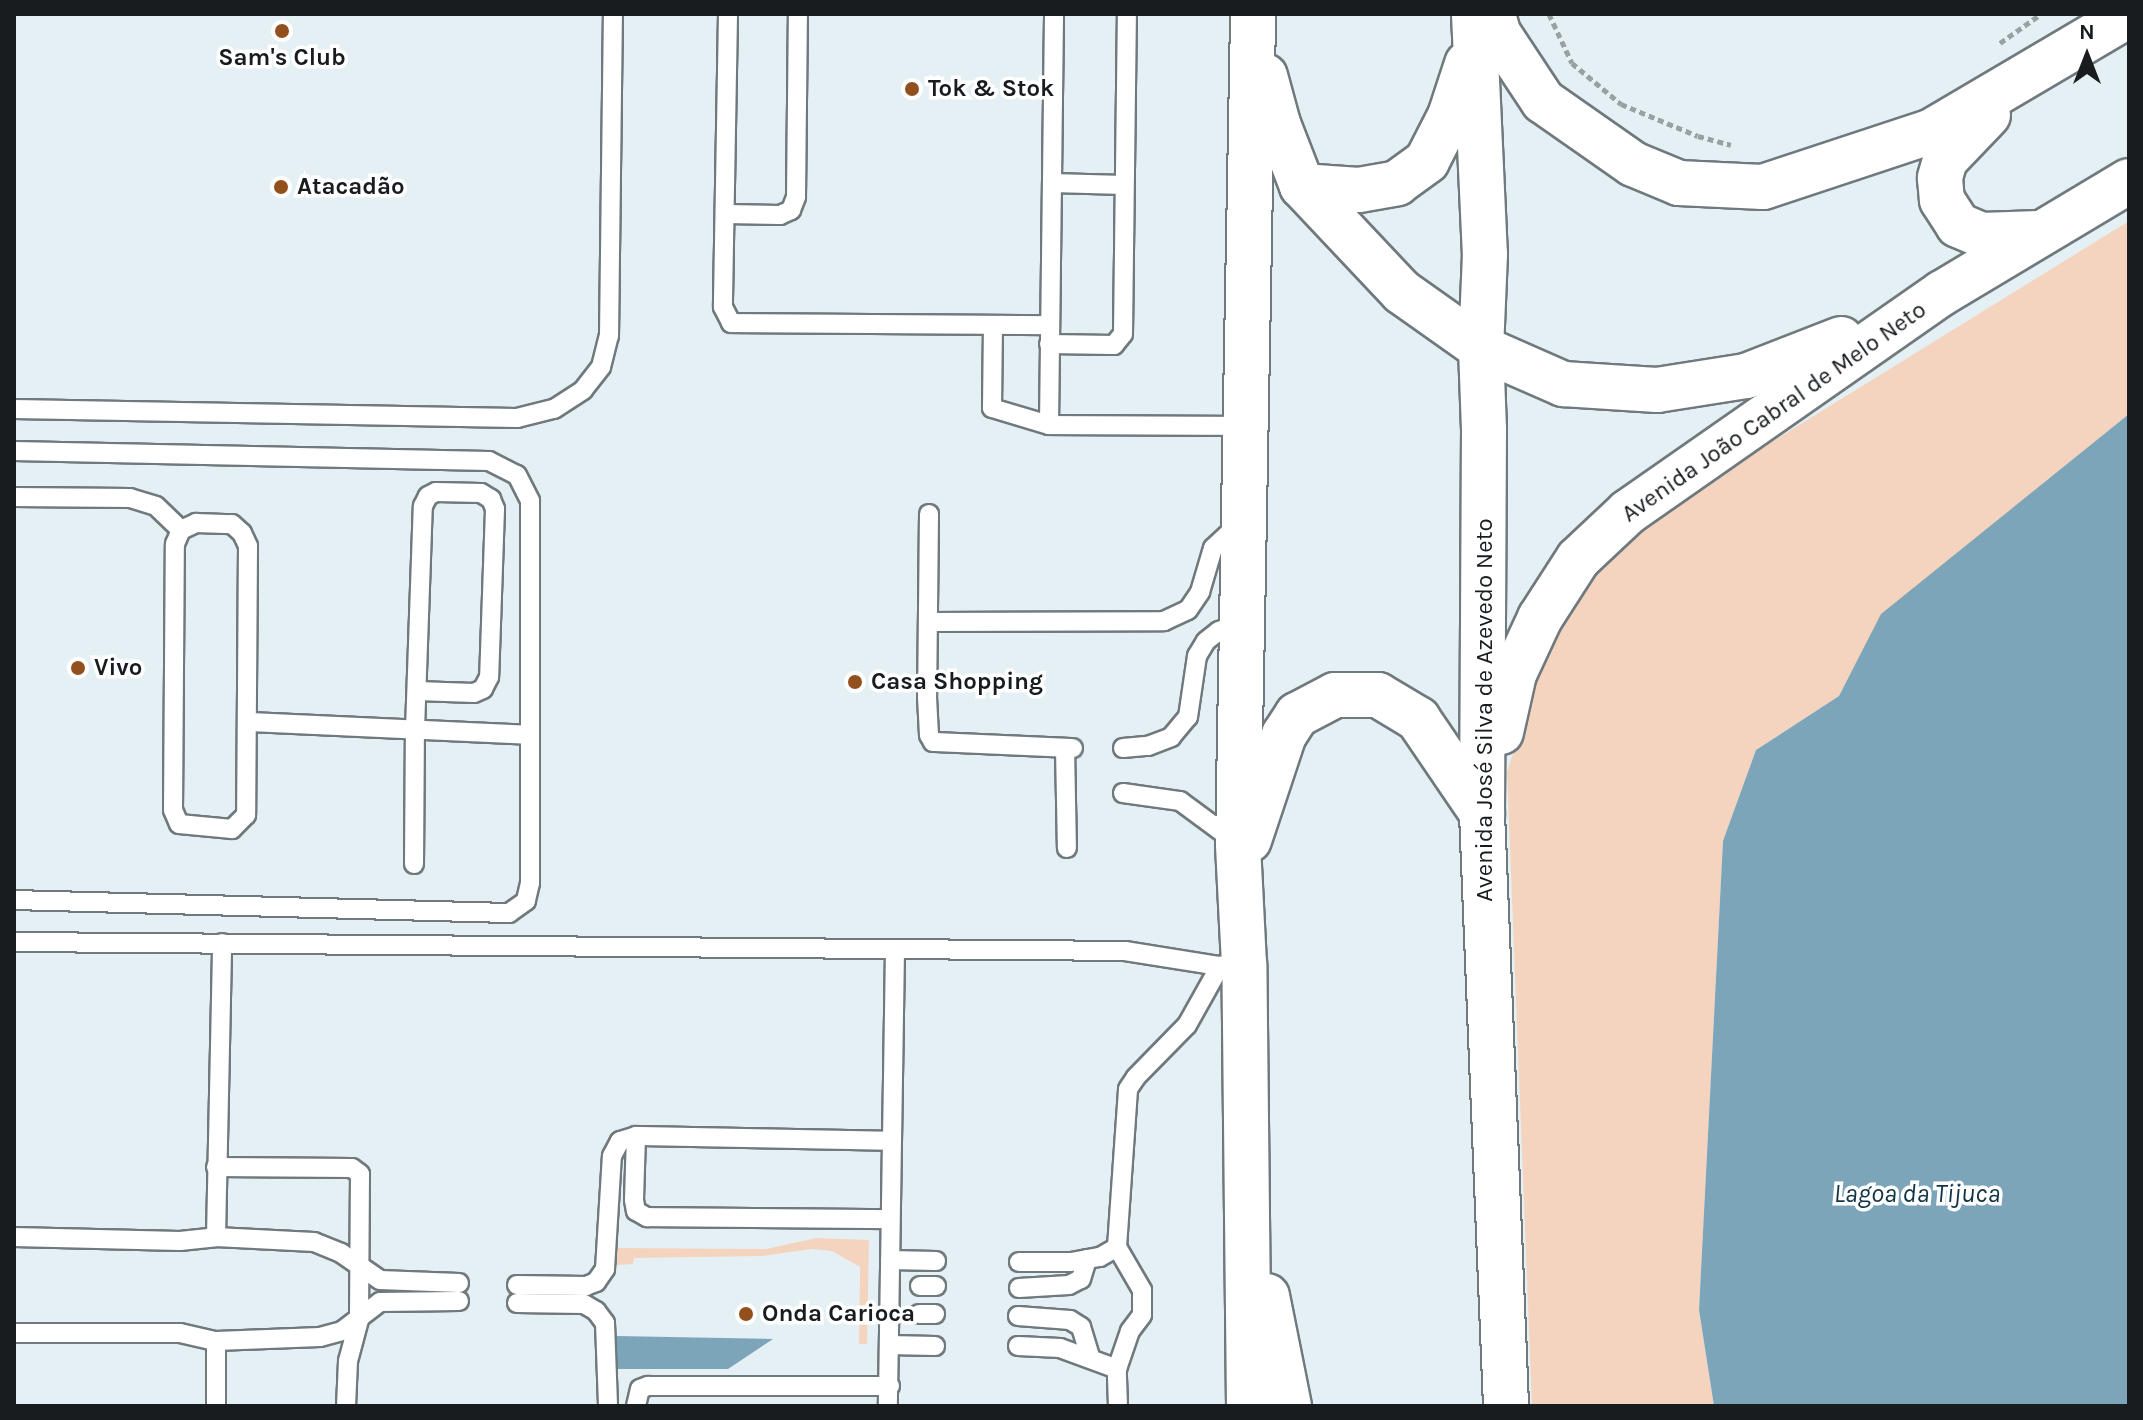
<!DOCTYPE html>
<meta charset="utf-8">
<style>
body{margin:0}
#map{position:relative;width:2143px;height:1420px;overflow:hidden;background:#e5f0f5;font-family:Karla,sans-serif}
div>[style]{position:absolute}
.green>*{inset:0;background:#f4d4bf}
.water>*{inset:0;background:#7da5ba}
.path>*{height:5px;margin-top:-2.5px;transform-origin:0;background:repeating-linear-gradient(90deg,#99a1a5 0 6px,transparent 0 10px)}
.roads{filter:drop-shadow(2px 0 #6f797e) drop-shadow(-2px 0 #6f797e) drop-shadow(0 2px #6f797e) drop-shadow(0 -2px #6f797e)}
.lane>*{height:18px;margin:-9px;padding:0 9px;transform-origin:9px;border-radius:9px;background:#fff}
.secondary>*{height:44px;margin:-22px;padding:0 22px;transform-origin:22px;border-radius:22px;background:#fff}
.dots>*{width:22px;height:22px;translate:-50% -50%;box-sizing:border-box;border:4px solid #fff;border-radius:50%}
span{translate:-50% -50%;white-space:nowrap;text-align:center;line-height:1.15;-webkit-text-stroke:7px #fff;paint-order:stroke}
.poi-label{font-size:24px;color:#181c1e;font-weight:700}
.left{translate:0 -50%;text-align:left}
.street-label{font-size:24px;color:#181c1e}
.water-label{font-size:26px;color:#0f3343;font-style:italic}
.frame{position:absolute;inset:0;border:16px solid #181c1e;pointer-events:none}
.north{position:absolute;left:2047px;top:16px;width:80px;height:80px;-webkit-text-stroke:6px #fff;paint-order:stroke;rotate:0deg;font-size:22px;font-weight:700;line-height:32px;text-align:center;color:#181c1e}
.north::after{content:'';display:block;margin:auto;width:28px;height:36px;background:#181c1e;clip-path:polygon(50% 0,100% 100%,50% 72%,0 100%)}
</style>
<div id="map">
<div class="green">
<i style="clip-path:polygon(2129px 221px,2129px 414px,1882px 614px,1839px 696px,1756px 750px,1723px 841px,1699px 1310px,1714px 1406px,1532px 1406px,1507px 772px,1540px 668px,1600px 548px)"></i>
<i style="clip-path:polygon(816px 1238px,869px 1240px,867px 1344px,859px 1344px,860px 1267px,832px 1251px,812px 1249px,762px 1256px,634px 1258px,633px 1264px,616px 1265px,616px 1248px,766px 1249px)"></i>
</div>
<div class="water">
<i style="clip-path:polygon(2129px 414px,2129px 1406px,1714px 1406px,1699px 1310px,1723px 841px,1756px 750px,1839px 696px,1881px 614px)"></i>
<i style="clip-path:polygon(616px 1336px,773px 1339px,728px 1369px,615px 1369px)"></i>
</div>
<div class="path">
<i style="left:1549px;top:14px;width:54px;rotate:64.9deg"></i>
<i style="left:1572px;top:63px;width:64px;rotate:39.9deg"></i>
<i style="left:1621px;top:104px;width:83px;rotate:22.6deg"></i>
<i style="left:1698px;top:136px;width:34px;rotate:15deg"></i>
<i style="left:2000px;top:43px;width:50px;rotate:-35.3deg"></i>
</div>
<div class="roads">
<div class="lane">
<i style="left:728px;top:14px;width:293px;rotate:91deg"></i>
<i style="left:723px;top:307px;width:18px;rotate:63deg"></i>
<i style="left:731px;top:323px;width:318px;rotate:0.4deg"></i>
<i style="left:1052px;top:183px;width:72px;rotate:1.6deg"></i>
<i style="left:726px;top:214px;width:54px;rotate:1.1deg"></i>
<i style="left:780px;top:215px;width:12px;rotate:-24deg"></i>
<i style="left:791px;top:210px;width:14px;rotate:-69deg"></i>
<i style="left:796px;top:197px;width:183px;rotate:-89.4deg"></i>
<i style="left:993px;top:325px;width:83px;rotate:90.7deg"></i>
<i style="left:992px;top:408px;width:59px;rotate:16.6deg"></i>
<i style="left:1049px;top:425px;width:197px;rotate:0.3deg"></i>
<i style="left:1049px;top:344px;width:65px;rotate:0.9deg"></i>
<i style="left:1114px;top:345px;width:14px;rotate:-51deg"></i>
<i style="left:1123px;top:334px;width:320px;rotate:-89.3deg"></i>
<i style="left:14px;top:409px;width:503px;rotate:1.03deg"></i>
<i style="left:517px;top:418px;width:38px;rotate:-14deg"></i>
<i style="left:554px;top:409px;width:35px;rotate:-33deg"></i>
<i style="left:583px;top:390px;width:29px;rotate:-52deg"></i>
<i style="left:601px;top:367px;width:32px;rotate:-76deg"></i>
<i style="left:609px;top:336px;width:322px;rotate:-89.3deg"></i>
<i style="left:1049px;top:425px;width:411px;rotate:-89.3deg"></i>
<i style="left:14px;top:451px;width:475px;rotate:1.2deg"></i>
<i style="left:489px;top:461px;width:31px;rotate:27deg"></i>
<i style="left:517px;top:475px;width:29px;rotate:63deg"></i>
<i style="left:530px;top:501px;width:382px;rotate:90deg"></i>
<i style="left:530px;top:883px;width:18px;rotate:103deg"></i>
<i style="left:526px;top:901px;width:21px;rotate:145deg"></i>
<i style="left:509px;top:913px;width:495px;rotate:-178.5deg"></i>
<i style="left:14px;top:497px;width:116px;rotate:0.5deg"></i>
<i style="left:130px;top:498px;width:27px;rotate:17deg"></i>
<i style="left:156px;top:506px;width:35px;rotate:44deg"></i>
<i style="left:929px;top:514px;width:183px;rotate:90.6deg"></i>
<i style="left:927px;top:697px;width:38px;rotate:87deg"></i>
<i style="left:929px;top:735px;width:8px;rotate:60deg"></i>
<i style="left:933px;top:742px;width:140px;rotate:2.5deg"></i>
<i style="left:196px;top:523px;width:36px;rotate:2deg"></i>
<i style="left:232px;top:524px;width:13px;rotate:42deg"></i>
<i style="left:242px;top:533px;width:14px;rotate:65deg"></i>
<i style="left:248px;top:546px;width:269px;rotate:90.4deg"></i>
<i style="left:246px;top:815px;width:20px;rotate:135deg"></i>
<i style="left:232px;top:829px;width:53px;rotate:-174.6deg"></i>
<i style="left:179px;top:824px;width:15px;rotate:-113deg"></i>
<i style="left:173px;top:810px;width:266px;rotate:-89.6deg"></i>
<i style="left:175px;top:544px;width:15px;rotate:-67deg"></i>
<i style="left:181px;top:530px;width:17px;rotate:-25deg"></i>
<i style="left:928px;top:622px;width:236px;rotate:-0.2deg"></i>
<i style="left:1164px;top:621px;width:26px;rotate:-25deg"></i>
<i style="left:1188px;top:610px;width:22px;rotate:-56deg"></i>
<i style="left:1200px;top:592px;width:46px;rotate:-73.5deg"></i>
<i style="left:1213px;top:548px;width:37px;rotate:-43deg"></i>
<i style="left:248px;top:722px;width:282px;rotate:2.6deg"></i>
<i style="left:1065px;top:748px;width:100px;rotate:88.9deg"></i>
<i style="left:1123px;top:748px;width:25px;rotate:-5deg"></i>
<i style="left:1148px;top:746px;width:25px;rotate:-21deg"></i>
<i style="left:1171px;top:737px;width:26px;rotate:-50deg"></i>
<i style="left:1188px;top:717px;width:62px;rotate:-81.6deg"></i>
<i style="left:1197px;top:656px;width:17px;rotate:-59deg"></i>
<i style="left:1206px;top:641px;width:16px;rotate:-38deg"></i>
<i style="left:1219px;top:631px;width:23px;rotate:-20deg"></i>
<i style="left:1123px;top:793px;width:58px;rotate:8deg"></i>
<i style="left:1180px;top:801px;width:67px;rotate:36.5deg"></i>
<i style="left:414px;top:864px;width:134px;rotate:-89.6deg"></i>
<i style="left:415px;top:730px;width:224px;rotate:-88deg"></i>
<i style="left:423px;top:506px;width:11px;rotate:-63deg"></i>
<i style="left:428px;top:496px;width:9px;rotate:-27deg"></i>
<i style="left:436px;top:492px;width:45px;rotate:1.3deg"></i>
<i style="left:481px;top:493px;width:12px;rotate:31deg"></i>
<i style="left:491px;top:499px;width:11px;rotate:68deg"></i>
<i style="left:495px;top:509px;width:168px;rotate:92deg"></i>
<i style="left:489px;top:677px;width:13px;rotate:117deg"></i>
<i style="left:483px;top:689px;width:10px;rotate:156deg"></i>
<i style="left:474px;top:693px;width:57px;rotate:-178deg"></i>
<i style="left:14px;top:942px;width:1111px;rotate:0.46deg"></i>
<i style="left:1125px;top:951px;width:96px;rotate:9deg"></i>
<i style="left:1220px;top:966px;width:24px;rotate:-5deg"></i>
<i style="left:636px;top:1136px;width:64px;rotate:91.8deg"></i>
<i style="left:634px;top:1200px;width:11px;rotate:80deg"></i>
<i style="left:636px;top:1211px;width:13px;rotate:29deg"></i>
<i style="left:647px;top:1217px;width:242px;rotate:0.5deg"></i>
<i style="left:892px;top:1141px;width:190px;rotate:-89.1deg"></i>
<i style="left:216px;top:1167px;width:136px;rotate:0.4deg"></i>
<i style="left:352px;top:1168px;width:10px;rotate:37deg"></i>
<i style="left:360px;top:1174px;width:146px;rotate:90.4deg"></i>
<i style="left:359px;top:1320px;width:42px;rotate:105deg"></i>
<i style="left:348px;top:1361px;width:45px;rotate:92.5deg"></i>
<i style="left:14px;top:1237px;width:166px;rotate:1.4deg"></i>
<i style="left:180px;top:1241px;width:36px;rotate:-6deg"></i>
<i style="left:216px;top:1237px;width:98px;rotate:2.9deg"></i>
<i style="left:314px;top:1242px;width:29px;rotate:22deg"></i>
<i style="left:341px;top:1253px;width:47px;rotate:34.7deg"></i>
<i style="left:380px;top:1280px;width:79px;rotate:2.2deg"></i>
<i style="left:216px;top:1237px;width:294px;rotate:-88.8deg"></i>
<i style="left:890px;top:1260px;width:46px;rotate:1.2deg"></i>
<i style="left:1019px;top:1262px;width:52px"></i>
<i style="left:1071px;top:1262px;width:29px;rotate:-10deg"></i>
<i style="left:1100px;top:1257px;width:20px;rotate:-30deg"></i>
<i style="left:517px;top:1285px;width:69px;rotate:0.8deg"></i>
<i style="left:586px;top:1286px;width:11px;rotate:-22deg"></i>
<i style="left:596px;top:1282px;width:16px;rotate:-55deg"></i>
<i style="left:605px;top:1269px;width:113px;rotate:-86.5deg"></i>
<i style="left:612px;top:1156px;width:17px;rotate:-62deg"></i>
<i style="left:620px;top:1141px;width:17px;rotate:-17deg"></i>
<i style="left:636px;top:1136px;width:256px;rotate:1.1deg"></i>
<i style="left:892px;top:1141px;width:265px;rotate:90.9deg"></i>
<i style="left:920px;top:1286px;width:16px"></i>
<i style="left:1019px;top:1288px;width:50px;rotate:-3.4deg"></i>
<i style="left:1069px;top:1285px;width:13px;rotate:-27deg"></i>
<i style="left:1081px;top:1279px;width:21px;rotate:-73deg"></i>
<i style="left:517px;top:1303px;width:67px;rotate:0.9deg"></i>
<i style="left:584px;top:1304px;width:14px;rotate:30deg"></i>
<i style="left:596px;top:1311px;width:15px;rotate:53deg"></i>
<i style="left:605px;top:1323px;width:83px;rotate:87.9deg"></i>
<i style="left:919px;top:1314px;width:16px"></i>
<i style="left:1018px;top:1316px;width:52px;rotate:4.4deg"></i>
<i style="left:1070px;top:1320px;width:13px;rotate:32deg"></i>
<i style="left:1081px;top:1327px;width:31px;rotate:73deg"></i>
<i style="left:14px;top:1333px;width:166px"></i>
<i style="left:180px;top:1333px;width:37px;rotate:13deg"></i>
<i style="left:216px;top:1341px;width:104px;rotate:-2.2deg"></i>
<i style="left:320px;top:1337px;width:23px;rotate:-15deg"></i>
<i style="left:342px;top:1331px;width:48px;rotate:-37.3deg"></i>
<i style="left:380px;top:1302px;width:79px;rotate:-0.7deg"></i>
<i style="left:216px;top:1341px;width:65px;rotate:90deg"></i>
<i style="left:889px;top:1345px;width:46px;rotate:1.2deg"></i>
<i style="left:1018px;top:1346px;width:42px;rotate:2.7deg"></i>
<i style="left:1060px;top:1348px;width:61px;rotate:20.2deg"></i>
<i style="left:636px;top:1406px;width:17px;rotate:-77deg"></i>
<i style="left:640px;top:1389px;width:9px;rotate:-21deg"></i>
<i style="left:648px;top:1386px;width:242px"></i>
<i style="left:1118px;top:1406px;width:37px;rotate:-92deg"></i>
<i style="left:1117px;top:1369px;width:40px;rotate:-71.1deg"></i>
<i style="left:1130px;top:1331px;width:20px;rotate:-53deg"></i>
<i style="left:1142px;top:1315px;width:25px;rotate:-90deg"></i>
<i style="left:1142px;top:1290px;width:50px;rotate:-120.2deg"></i>
<i style="left:1117px;top:1247px;width:158px;rotate:-86deg"></i>
<i style="left:1128px;top:1089px;width:14px;rotate:-56deg"></i>
<i style="left:1136px;top:1077px;width:73px;rotate:-45.6deg"></i>
<i style="left:1187px;top:1025px;width:68px;rotate:-60.8deg"></i>
</div>
<div class="secondary">
<i style="left:1474px;top:14px;width:240px;rotate:87.4deg"></i>
<i style="left:1485px;top:254px;width:94px;rotate:92.4deg"></i>
<i style="left:1481px;top:348px;width:82px;rotate:87.9deg"></i>
<i style="left:1484px;top:430px;width:383px;rotate:90.3deg"></i>
<i style="left:1482px;top:813px;width:593px;rotate:87.68deg"></i>
<i style="left:1493px;top:14px;width:20px;rotate:75deg"></i>
<i style="left:1498px;top:33px;width:82px;rotate:56.5deg"></i>
<i style="left:1543px;top:101px;width:110px;rotate:35deg"></i>
<i style="left:1633px;top:164px;width:50px;rotate:22.4deg"></i>
<i style="left:1679px;top:183px;width:84px;rotate:2.7deg"></i>
<i style="left:1763px;top:187px;width:178px;rotate:-18.3deg"></i>
<i style="left:1932px;top:131px;width:229px;rotate:-30.5deg"></i>
<i style="left:1265px;top:76px;width:50px;rotate:74.8deg"></i>
<i style="left:1278px;top:124px;width:66px;rotate:68.8deg"></i>
<i style="left:1302px;top:186px;width:146px;rotate:46.7deg"></i>
<i style="left:1402px;top:292px;width:97px;rotate:35.3deg"></i>
<i style="left:1481px;top:348px;width:90px;rotate:23.7deg"></i>
<i style="left:1563px;top:384px;width:94px;rotate:3.7deg"></i>
<i style="left:1657px;top:390px;width:90px;rotate:-8.9deg"></i>
<i style="left:1746px;top:376px;width:102px;rotate:-21.3deg"></i>
<i style="left:1988px;top:115px;width:62px;rotate:133.7deg"></i>
<i style="left:1945px;top:160px;width:19px;rotate:106deg"></i>
<i style="left:1940px;top:178px;width:22px;rotate:85deg"></i>
<i style="left:1942px;top:200px;width:30px;rotate:57deg"></i>
<i style="left:1958px;top:225px;width:25px;rotate:23deg"></i>
<i style="left:1981px;top:235px;width:58px;rotate:-2deg"></i>
<i style="left:1302px;top:186px;width:57px;rotate:4deg"></i>
<i style="left:1359px;top:190px;width:39px;rotate:-10deg"></i>
<i style="left:1397px;top:183px;width:37px;rotate:-36deg"></i>
<i style="left:1427px;top:161px;width:51px;rotate:-62.9deg"></i>
<i style="left:1450px;top:116px;width:55px;rotate:-71.9deg"></i>
<i style="left:1501px;top:732px;width:59px;rotate:-77.4deg"></i>
<i style="left:1514px;top:674px;width:62px;rotate:-65.1deg"></i>
<i style="left:1540px;top:618px;width:70px;rotate:-57.2deg"></i>
<i style="left:1578px;top:559px;width:69px;rotate:-43.2deg"></i>
<i style="left:1628px;top:512px;width:383px;rotate:-34.9deg"></i>
<i style="left:1942px;top:293px;width:218px;rotate:-30.9deg"></i>
<i style="left:1249px;top:840px;width:111px;rotate:-71.6deg"></i>
<i style="left:1284px;top:735px;width:24px;rotate:-57deg"></i>
<i style="left:1297px;top:715px;width:43px;rotate:-27.8deg"></i>
<i style="left:1335px;top:695px;width:43px"></i>
<i style="left:1378px;top:695px;width:47px;rotate:31deg"></i>
<i style="left:1418px;top:719px;width:114px;rotate:55.8deg"></i>
<i style="left:1267px;top:1296px;width:112px;rotate:78.7deg"></i>
<i style="left:1249px;top:1406px;width:442px;rotate:-90.6deg"></i>
<i style="left:1244px;top:964px;width:120px;rotate:-92.9deg"></i>
<i style="left:1238px;top:844px;width:830px;rotate:-88.96deg"></i>
</div>
</div>
<div class="dots">
<i style="left:282px;top:31px;background:#92501e"></i>
<i style="left:912px;top:89px;background:#92501e"></i>
<i style="left:281px;top:187px;background:#92501e"></i>
<i style="left:78px;top:668px;background:#92501e"></i>
<i style="left:855px;top:682px;background:#92501e"></i>
<i style="left:746px;top:1314px;background:#92501e"></i>
</div>
<div class="poi-label">
<span style="left:282px;top:58px">Sam's Club</span>
<span class="left" style="left:928px;top:89px">Tok &amp; Stok</span>
<span class="left" style="left:297px;top:187px">Atacadão</span>
<span class="left" style="left:94px;top:668px">Vivo</span>
<span class="left" style="left:871px;top:682px">Casa Shopping</span>
<span class="left" style="left:762px;top:1314px">Onda Carioca</span>
</div>
<div class="street-label">
<span style="left:1774px;top:412px;rotate:-35deg">Avenida João Cabral de Melo Neto</span>
<span style="left:1485px;top:710px;rotate:-90deg">Avenida José Silva de Azevedo Neto</span>
</div>
<div class="water-label">
<span style="left:1917px;top:1194px">Lagoa da Tijuca</span>
</div>
<div class="frame"></div>
<div class="north">N</div>
</div>
